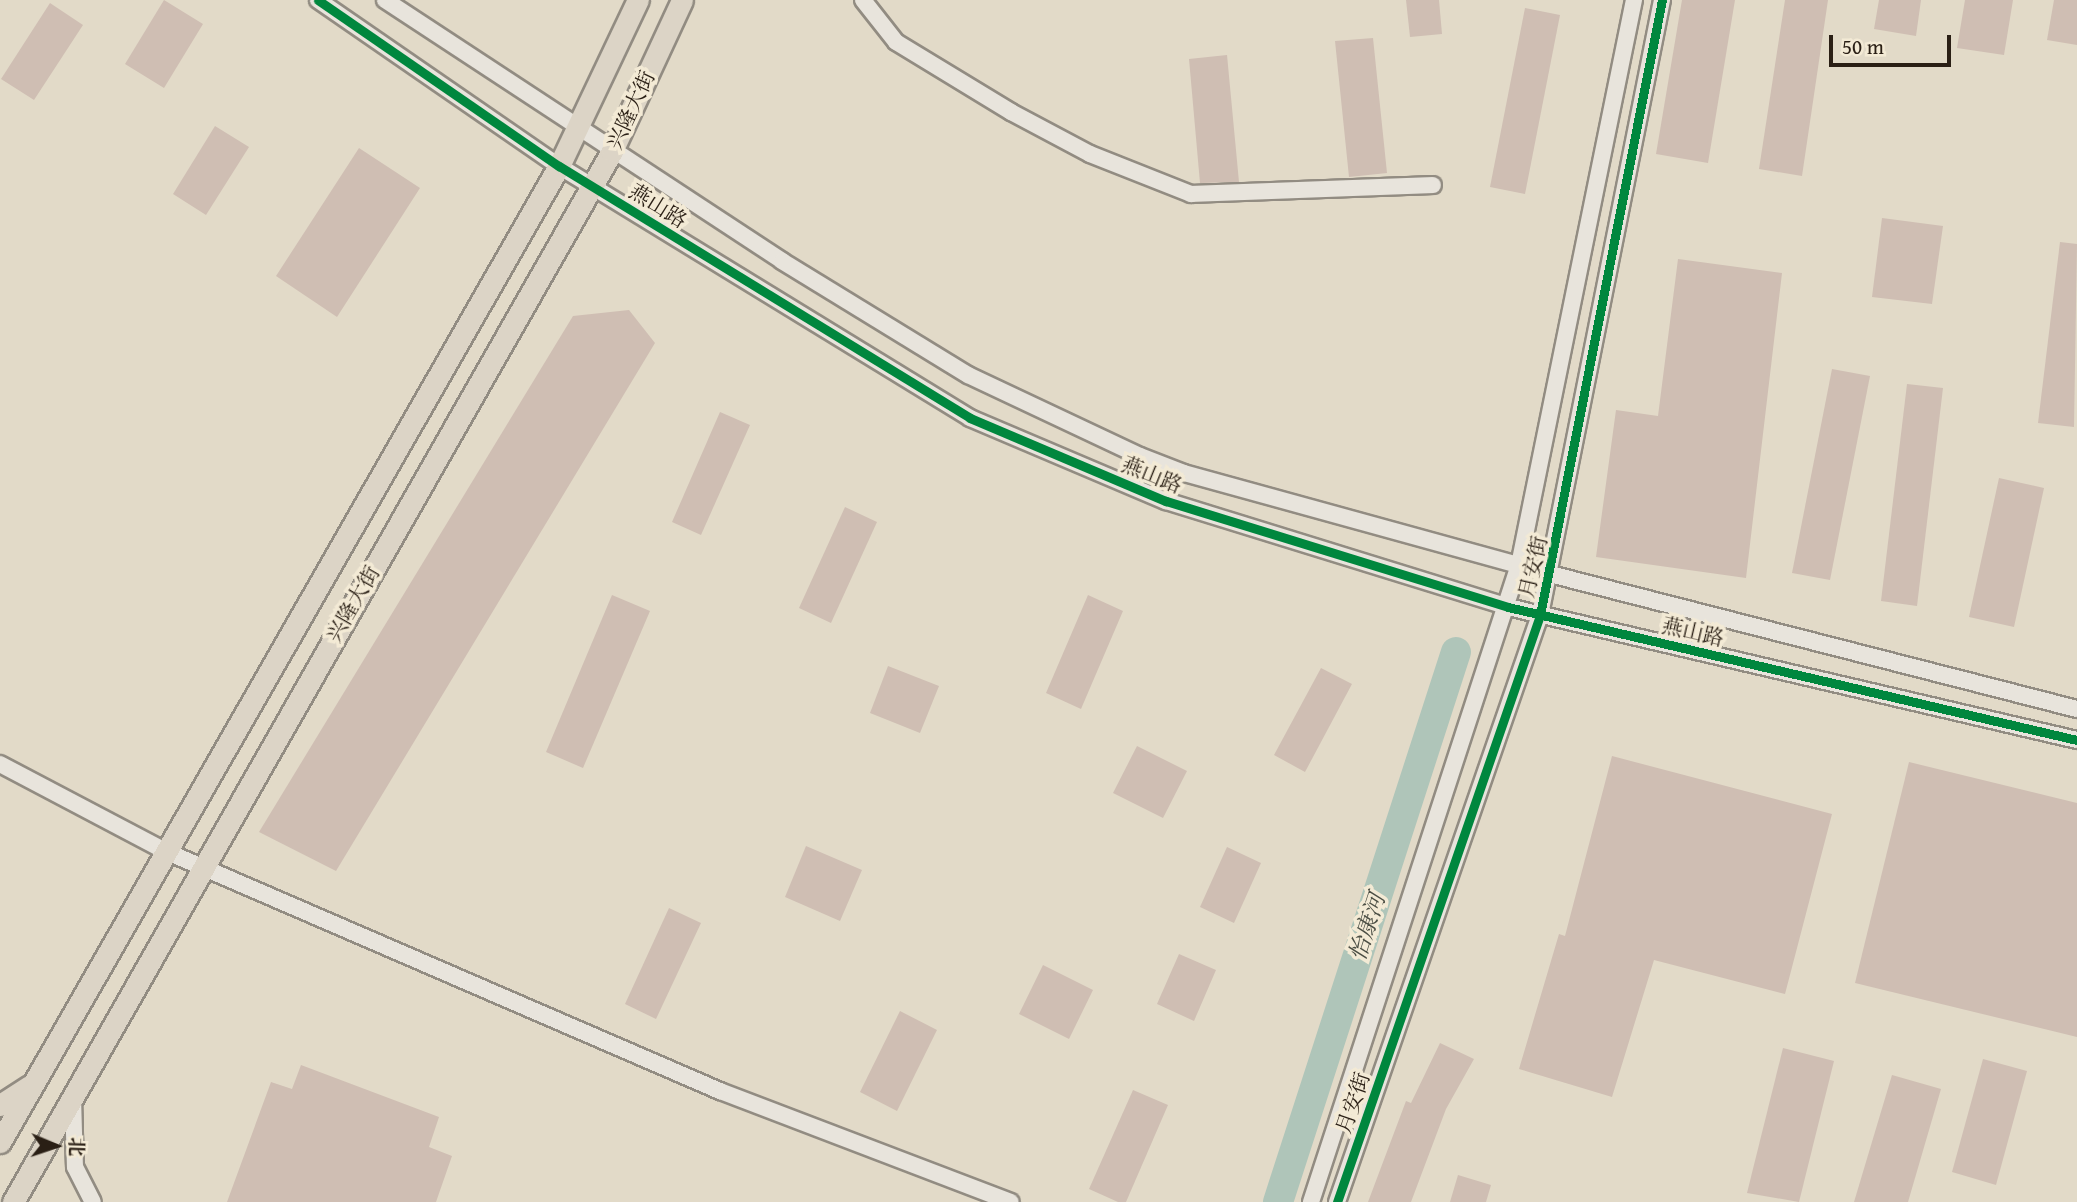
<!DOCTYPE html>
<meta charset="utf-8">
<style>
body{margin:0}
#map{position:relative;width:2077px;height:1202px;overflow:hidden;background:#e2dac8;font-family:"Gentium Book Plus","Noto Serif SC",serif}
div>[style]{position:absolute}
.river>*{height:30px;margin:-15px;padding:0 15px;transform-origin:15px;border-radius:15px;background:#afc5b9}
.building>*{inset:0;background:#cfbeb3}
.roads{filter:drop-shadow(2px 0 #928c82) drop-shadow(-2px 0 #928c82) drop-shadow(0 2px #928c82) drop-shadow(0 -2px #928c82)}
.minor>*{height:16px;margin:-8px;padding:0 8px;transform-origin:8px;border-radius:8px;background:#e8e4dc}
.major>*{height:21px;margin:-10.5px;padding:0 10.5px;transform-origin:10.5px;border-radius:10.5px;background:#dcd4c6}
.cycleway>*{height:9px;margin:-4.5px;padding:0 4.5px;transform-origin:4.5px;border-radius:4.5px;background:#00873e}
span{translate:-50% -50%;white-space:nowrap;text-align:center;line-height:1.15;-webkit-text-stroke:7px #f3ead5;paint-order:stroke}
.street-label{font-size:21px;color:#2a1f15}
.water-label{font-size:23px;color:#4b4e44;font-style:italic}
.north{position:absolute;left:21px;top:1111px;width:70px;height:70px;-webkit-text-stroke:5px #f3ead5;paint-order:stroke;rotate:92deg;font-size:19px;font-weight:700;line-height:28px;text-align:center;color:#2a1f15}
.north::after{content:'';display:block;margin:auto;width:24px;height:32px;background:#2a1f15;clip-path:polygon(50% 0,100% 100%,50% 72%,0 100%)}
.scale{position:absolute;left:1829px;top:35px;width:122px;height:32px;box-sizing:border-box;border:4px solid #2a1f15;border-top:0;padding-left:9px;font-size:21px;line-height:24px;white-space:nowrap;color:#2a1f15;-webkit-text-stroke:5px #f3ead5;paint-order:stroke}
</style>
<div id="map">
<div class="river">
<i style="left:1278px;top:1202px;width:578px;rotate:-72.07deg"></i>
</div>
<div class="building">
<i style="clip-path:polygon(164px 0,203px 24px,164px 88px,125px 64px)"></i>
<i style="clip-path:polygon(1406px 0,1439px 0,1442px 34px,1410px 37px)"></i>
<i style="clip-path:polygon(1682px 0,1735px 0,1708px 163px,1656px 154px)"></i>
<i style="clip-path:polygon(1785px 0,1828px 0,1802px 176px,1759px 169px)"></i>
<i style="clip-path:polygon(1879px 0,1921px 0,1916px 36px,1874px 29px)"></i>
<i style="clip-path:polygon(1965px 0,2013px 0,2004px 55px,1957px 48px)"></i>
<i style="clip-path:polygon(2054px 0,2077px 0,2077px 45px,2047px 40px)"></i>
<i style="clip-path:polygon(50px 3px,83px 25px,34px 100px,1px 79px)"></i>
<i style="clip-path:polygon(1525px 8px,1560px 15px,1525px 194px,1490px 187px)"></i>
<i style="clip-path:polygon(1373px 38px,1387px 173px,1349px 177px,1335px 41px)"></i>
<i style="clip-path:polygon(1227px 55px,1239px 182px,1200px 183px,1189px 59px)"></i>
<i style="clip-path:polygon(215px 126px,249px 147px,206px 215px,173px 194px)"></i>
<i style="clip-path:polygon(359px 148px,420px 188px,337px 317px,276px 276px)"></i>
<i style="clip-path:polygon(1882px 218px,1943px 226px,1932px 304px,1872px 297px)"></i>
<i style="clip-path:polygon(2060px 242px,2077px 244px,2074px 427px,2038px 423px)"></i>
<i style="clip-path:polygon(1678px 259px,1782px 273px,1746px 578px,1596px 557px,1616px 410px,1658px 416px)"></i>
<i style="clip-path:polygon(629px 310px,655px 343px,336px 871px,259px 832px,573px 316px)"></i>
<i style="clip-path:polygon(1832px 369px,1870px 376px,1830px 580px,1792px 573px)"></i>
<i style="clip-path:polygon(1907px 384px,1943px 388px,1917px 606px,1881px 601px)"></i>
<i style="clip-path:polygon(720px 412px,750px 425px,701px 535px,672px 522px)"></i>
<i style="clip-path:polygon(1999px 478px,2044px 488px,2014px 627px,1969px 617px)"></i>
<i style="clip-path:polygon(845px 507px,877px 522px,831px 623px,799px 608px)"></i>
<i style="clip-path:polygon(612px 595px,650px 611px,583px 768px,546px 752px)"></i>
<i style="clip-path:polygon(1088px 595px,1123px 611px,1081px 709px,1046px 693px)"></i>
<i style="clip-path:polygon(888px 666px,939px 686px,920px 733px,870px 713px)"></i>
<i style="clip-path:polygon(1321px 668px,1352px 684px,1305px 772px,1274px 755px)"></i>
<i style="clip-path:polygon(1137px 746px,1187px 771px,1163px 818px,1113px 793px)"></i>
<i style="clip-path:polygon(1612px 756px,1832px 814px,1785px 994px,1654px 960px,1612px 1097px,1519px 1069px,1559px 934px,1565px 936px)"></i>
<i style="clip-path:polygon(1909px 762px,2077px 803px,2077px 1037px,1855px 983px)"></i>
<i style="clip-path:polygon(806px 846px,862px 870px,840px 921px,785px 897px)"></i>
<i style="clip-path:polygon(1227px 847px,1261px 863px,1234px 923px,1200px 907px)"></i>
<i style="clip-path:polygon(669px 908px,701px 923px,656px 1019px,625px 1004px)"></i>
<i style="clip-path:polygon(1179px 954px,1216px 970px,1194px 1021px,1157px 1004px)"></i>
<i style="clip-path:polygon(1043px 965px,1093px 990px,1069px 1039px,1019px 1014px)"></i>
<i style="clip-path:polygon(900px 1011px,937px 1030px,897px 1111px,860px 1092px)"></i>
<i style="clip-path:polygon(1440px 1043px,1474px 1059px,1446px 1109px,1411px 1202px,1368px 1202px,1406px 1101px,1411px 1103px)"></i>
<i style="clip-path:polygon(1783px 1048px,1834px 1061px,1799px 1202px,1747px 1193px)"></i>
<i style="clip-path:polygon(1983px 1059px,2027px 1071px,1996px 1185px,1952px 1172px)"></i>
<i style="clip-path:polygon(301px 1065px,439px 1117px,429px 1147px,452px 1156px,436px 1202px,227px 1202px,271px 1082px,292px 1089px)"></i>
<i style="clip-path:polygon(1892px 1075px,1941px 1089px,1908px 1202px,1854px 1202px)"></i>
<i style="clip-path:polygon(1133px 1090px,1168px 1105px,1126px 1202px,1118px 1202px,1089px 1189px)"></i>
<i style="clip-path:polygon(1458px 1175px,1491px 1185px,1486px 1202px,1450px 1202px)"></i>
</div>
<div class="roads">
<div class="minor">
<i style="left:318px;top:0;width:293px;rotate:34.6deg"></i>
<i style="left:559px;top:166px;width:482px;rotate:31.5deg"></i>
<i style="left:970px;top:418px;width:213px;rotate:23deg"></i>
<i style="left:1166px;top:501px;width:358px;rotate:17.2deg"></i>
<i style="left:1508px;top:607px;width:584px;rotate:13.16deg"></i>
<i style="left:385px;top:0;width:475px;rotate:33.3deg"></i>
<i style="left:782px;top:261px;width:218px;rotate:31.5deg"></i>
<i style="left:968px;top:375px;width:190px;rotate:25.2deg"></i>
<i style="left:1140px;top:456px;width:47px;rotate:21.1deg"></i>
<i style="left:1184px;top:473px;width:380px;rotate:15.4deg"></i>
<i style="left:1550px;top:574px;width:544px;rotate:14.37deg"></i>
<i style="left:863px;top:0;width:53px;rotate:51.8deg"></i>
<i style="left:896px;top:42px;width:135px;rotate:31.3deg"></i>
<i style="left:1011px;top:112px;width:89px;rotate:28deg"></i>
<i style="left:1090px;top:154px;width:109px;rotate:21.6deg"></i>
<i style="left:1191px;top:194px;width:242px;rotate:-2.1deg"></i>
<i style="left:0;top:764px;width:187px;rotate:27.8deg"></i>
<i style="left:165px;top:851px;width:605px;rotate:23.39deg"></i>
<i style="left:720px;top:1091px;width:311px;rotate:20.9deg"></i>
<i style="left:73px;top:1097px;width:70px;rotate:88.4deg"></i>
<i style="left:75px;top:1167px;width:39px;rotate:63deg"></i>
<i style="left:1311px;top:1202px;width:670px;rotate:-71.92deg"></i>
<i style="left:1519px;top:565px;width:577px;rotate:-78.5deg"></i>
<i style="left:1337px;top:1202px;width:621px;rotate:-70.92deg"></i>
<i style="left:1540px;top:615px;width:627px;rotate:-78.78deg"></i>
</div>
<div class="major">
<i style="left:0;top:1105px;width:35px;rotate:-33deg"></i>
<i style="left:0;top:1142px;width:1125px;rotate:-60.2deg"></i>
<i style="left:559px;top:166px;width:184px;rotate:-64.6deg"></i>
<i style="left:13px;top:1202px;width:1210px;rotate:-60.32deg"></i>
<i style="left:612px;top:151px;width:166px;rotate:-65.1deg"></i>
</div>
</div>
<div class="cycleway">
<i style="left:318px;top:0;width:293px;rotate:34.6deg"></i>
<i style="left:559px;top:166px;width:482px;rotate:31.5deg"></i>
<i style="left:970px;top:418px;width:213px;rotate:23deg"></i>
<i style="left:1166px;top:501px;width:358px;rotate:17.2deg"></i>
<i style="left:1508px;top:607px;width:584px;rotate:13.16deg"></i>
<i style="left:1337px;top:1202px;width:621px;rotate:-70.92deg"></i>
<i style="left:1540px;top:615px;width:627px;rotate:-78.78deg"></i>
</div>
<div class="street-label">
<span style="left:631px;top:110px;rotate:-65deg">兴隆大街</span>
<span style="left:658px;top:206px;rotate:32deg">燕山路</span>
<span style="left:1152px;top:475px;rotate:22deg">燕山路</span>
<span style="left:1533px;top:567px;rotate:-77deg">月安街</span>
<span style="left:353px;top:604px;rotate:-60deg">兴隆大街</span>
<span style="left:1693px;top:632px;rotate:13deg">燕山路</span>
<span style="left:1353px;top:1103px;rotate:-71deg">月安街</span>
</div>
<div class="water-label">
<span style="left:1367px;top:927px;rotate:-72deg">怡康河</span>
</div>
<div class="north">北</div>
<div class="scale">50 m</div>
</div>
